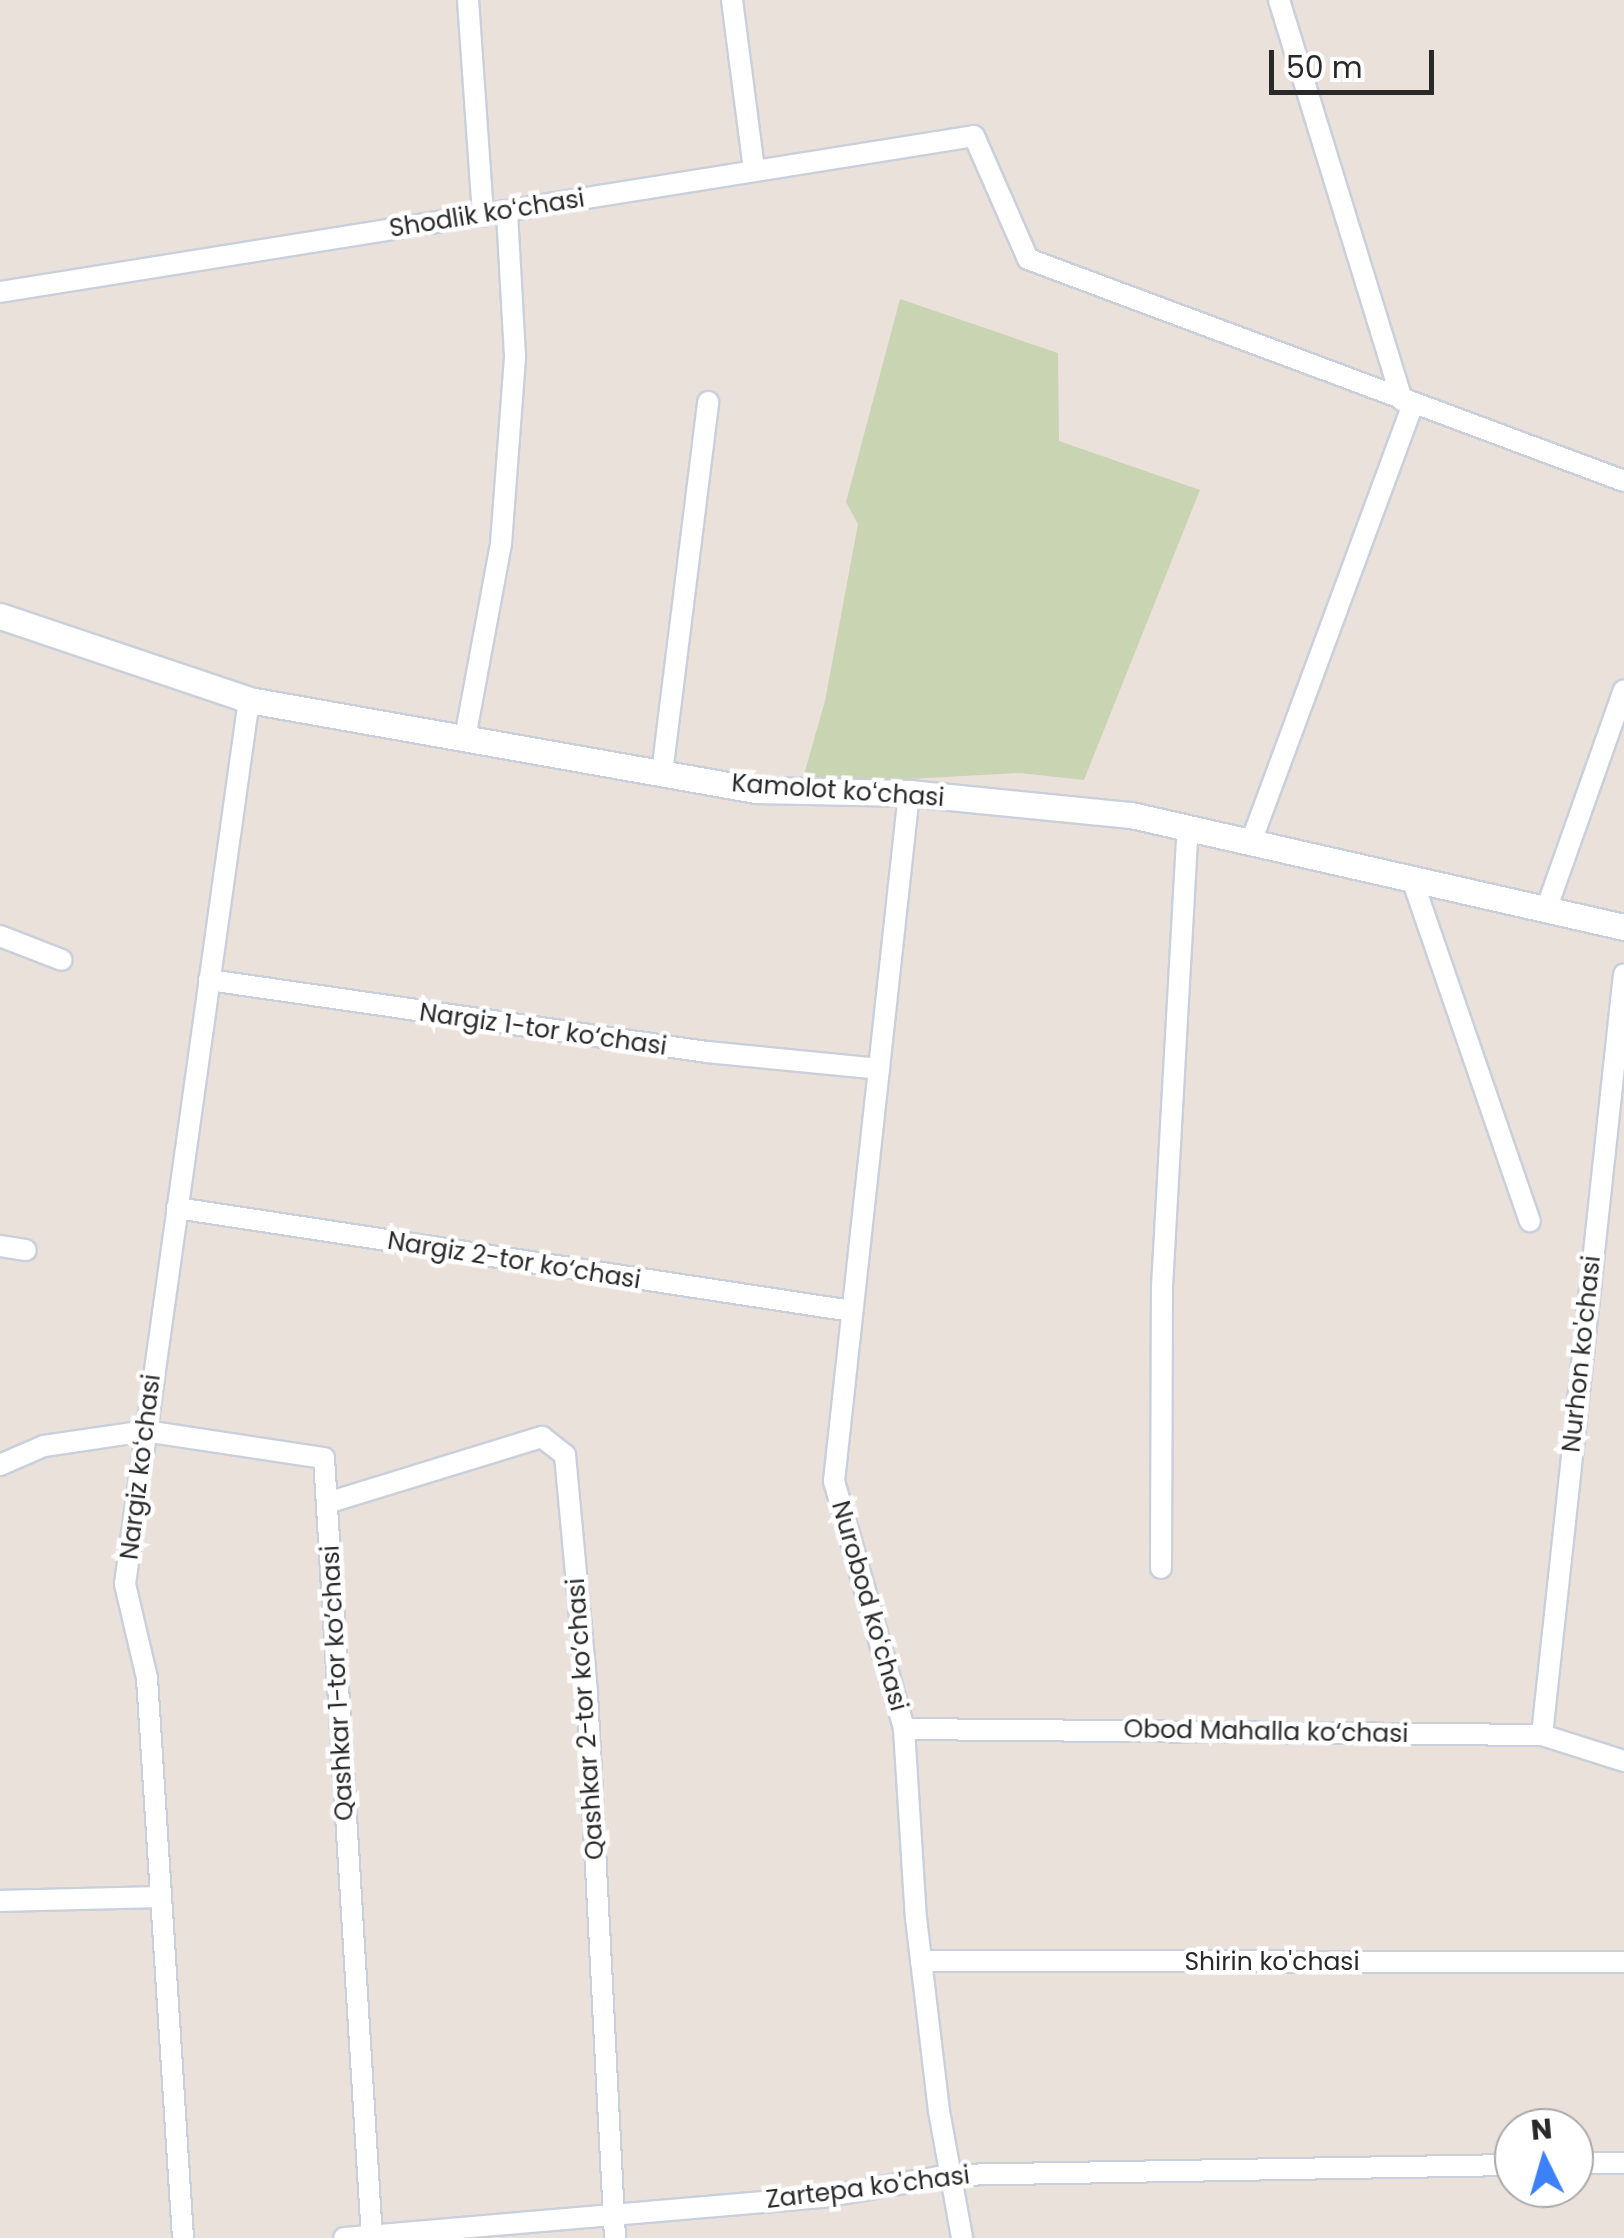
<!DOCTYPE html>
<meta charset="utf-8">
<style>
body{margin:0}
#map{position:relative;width:1624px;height:2238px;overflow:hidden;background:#ebe1db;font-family:Poppins,sans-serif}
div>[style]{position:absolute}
.cemetery>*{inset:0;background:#c9d5b2}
.roads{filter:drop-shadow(2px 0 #c9d0db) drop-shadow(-2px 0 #c9d0db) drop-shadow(0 2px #c9d0db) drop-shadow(0 -2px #c9d0db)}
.minor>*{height:20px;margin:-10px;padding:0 10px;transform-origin:10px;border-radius:10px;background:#fff}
.tertiary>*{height:25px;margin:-12.5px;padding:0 12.5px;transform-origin:12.5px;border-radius:12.5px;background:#fff}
span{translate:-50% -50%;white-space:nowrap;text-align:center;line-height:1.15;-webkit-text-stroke:9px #fff;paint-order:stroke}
.street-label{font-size:25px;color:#292929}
.north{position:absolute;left:1494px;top:2108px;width:100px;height:100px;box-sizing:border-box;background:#fff;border:2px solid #a9a9a9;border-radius:50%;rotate:355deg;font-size:28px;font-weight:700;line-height:40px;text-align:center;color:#292929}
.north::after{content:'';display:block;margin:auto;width:35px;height:45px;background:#3c81f7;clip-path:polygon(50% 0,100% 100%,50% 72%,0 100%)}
.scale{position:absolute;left:1269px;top:50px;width:165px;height:45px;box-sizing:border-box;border:5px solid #292929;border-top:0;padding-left:12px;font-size:30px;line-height:35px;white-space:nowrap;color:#292929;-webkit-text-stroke:8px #fff;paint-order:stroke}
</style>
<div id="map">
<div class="cemetery">
<i style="clip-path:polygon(900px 299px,1058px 353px,1059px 441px,1200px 490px,1084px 780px,1020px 773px,801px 785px,825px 701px,858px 524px,846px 502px)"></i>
</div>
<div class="roads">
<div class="minor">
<i style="left:468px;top:0;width:216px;rotate:86deg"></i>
<i style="left:732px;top:0;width:171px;rotate:82.6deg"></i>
<i style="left:1279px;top:0;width:419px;rotate:72.9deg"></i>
<i style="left:0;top:292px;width:986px;rotate:-9.1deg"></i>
<i style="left:974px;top:136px;width:134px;rotate:66.3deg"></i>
<i style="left:1028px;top:259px;width:636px;rotate:20.43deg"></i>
<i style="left:465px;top:738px;width:197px;rotate:-79.5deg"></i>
<i style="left:501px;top:544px;width:189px;rotate:-85.7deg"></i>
<i style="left:515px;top:356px;width:145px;rotate:-93.2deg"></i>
<i style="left:662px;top:773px;width:374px;rotate:-82.9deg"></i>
<i style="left:909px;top:793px;width:692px;rotate:96.22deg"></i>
<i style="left:834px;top:1481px;width:258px;rotate:74.2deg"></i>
<i style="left:904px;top:1729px;width:189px;rotate:86.4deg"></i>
<i style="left:916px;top:1918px;width:194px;rotate:83.2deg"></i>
<i style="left:939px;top:2111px;width:129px;rotate:79.7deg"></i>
<i style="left:1251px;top:842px;width:466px;rotate:-69.7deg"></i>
<i style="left:1412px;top:879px;width:362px;rotate:71deg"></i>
<i style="left:1546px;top:910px;width:233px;rotate:-70.5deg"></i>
<i style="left:0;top:936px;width:66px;rotate:21.2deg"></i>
<i style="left:209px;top:980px;width:503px;rotate:8.23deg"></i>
<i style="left:707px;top:1052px;width:173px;rotate:5.6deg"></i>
<i style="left:177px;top:1208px;width:683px;rotate:8.68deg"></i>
<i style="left:0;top:1246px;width:26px;rotate:9deg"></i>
<i style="left:0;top:1465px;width:48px;rotate:-23.4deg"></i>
<i style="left:44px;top:1446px;width:102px;rotate:-8.4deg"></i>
<i style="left:145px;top:1431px;width:181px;rotate:8.6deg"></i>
<i style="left:324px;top:1458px;width:781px;rotate:86.48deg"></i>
<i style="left:327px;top:1503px;width:225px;rotate:-17.1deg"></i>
<i style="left:542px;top:1437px;width:29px;rotate:38deg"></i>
<i style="left:565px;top:1455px;width:239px;rotate:84.7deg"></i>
<i style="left:587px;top:1693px;width:546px;rotate:87.06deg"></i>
<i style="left:1161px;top:1568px;width:281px;rotate:-89.8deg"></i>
<i style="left:1162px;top:1287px;width:460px;rotate:-86.8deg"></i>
<i style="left:904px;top:1729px;width:638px;rotate:0.54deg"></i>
<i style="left:1542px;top:1735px;width:86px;rotate:17.6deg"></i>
<i style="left:1542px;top:1735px;width:765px;rotate:-83.85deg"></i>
<i style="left:0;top:1901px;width:161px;rotate:-1.4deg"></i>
<i style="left:921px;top:1961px;width:703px;rotate:0.08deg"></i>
<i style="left:1574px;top:2163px;width:50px"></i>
<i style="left:183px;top:2238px;width:561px;rotate:-93.68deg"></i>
<i style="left:147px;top:1678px;width:97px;rotate:-103.2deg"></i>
<i style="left:125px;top:1584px;width:893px;rotate:-82.02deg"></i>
<i style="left:344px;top:2238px;width:481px;rotate:-4.9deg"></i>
<i style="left:823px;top:2197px;width:129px;rotate:-9.8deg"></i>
<i style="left:950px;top:2175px;width:564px;rotate:-1.02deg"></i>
</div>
<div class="tertiary">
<i style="left:0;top:616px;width:263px;rotate:18.6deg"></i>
<i style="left:249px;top:700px;width:515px;rotate:10.07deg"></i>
<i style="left:756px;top:790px;width:153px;rotate:1.1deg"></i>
<i style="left:909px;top:793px;width:223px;rotate:5.7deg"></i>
<i style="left:1131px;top:815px;width:506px;rotate:12.8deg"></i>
</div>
</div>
<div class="street-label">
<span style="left:487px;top:214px;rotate:-9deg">Shodlik koʻchasi</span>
<span style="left:838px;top:791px;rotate:4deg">Kamolot koʻchasi</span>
<span style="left:543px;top:1030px;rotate:8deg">Nargiz 1-tor ko‘chasi</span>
<span style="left:514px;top:1261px;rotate:9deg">Nargiz 2-tor ko‘chasi</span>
<span style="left:1582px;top:1354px;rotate:-84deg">Nurhon ko'chasi</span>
<span style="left:141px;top:1467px;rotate:-83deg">Nargiz koʻchasi</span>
<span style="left:869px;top:1606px;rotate:74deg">Nurobod koʻchasi</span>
<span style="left:338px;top:1683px;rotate:-93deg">Qashkar 1-tor koʼchasi</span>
<span style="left:586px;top:1719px;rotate:-94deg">Qashkar 2-tor koʼchasi</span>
<span style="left:1266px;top:1732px;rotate:1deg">Obod Mahalla ko‘chasi</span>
<span style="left:1272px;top:1962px">Shirin ko'chasi</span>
<span style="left:868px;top:2188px;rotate:-7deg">Zartepa ko'chasi</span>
</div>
<div class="north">N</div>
<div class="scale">50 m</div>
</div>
